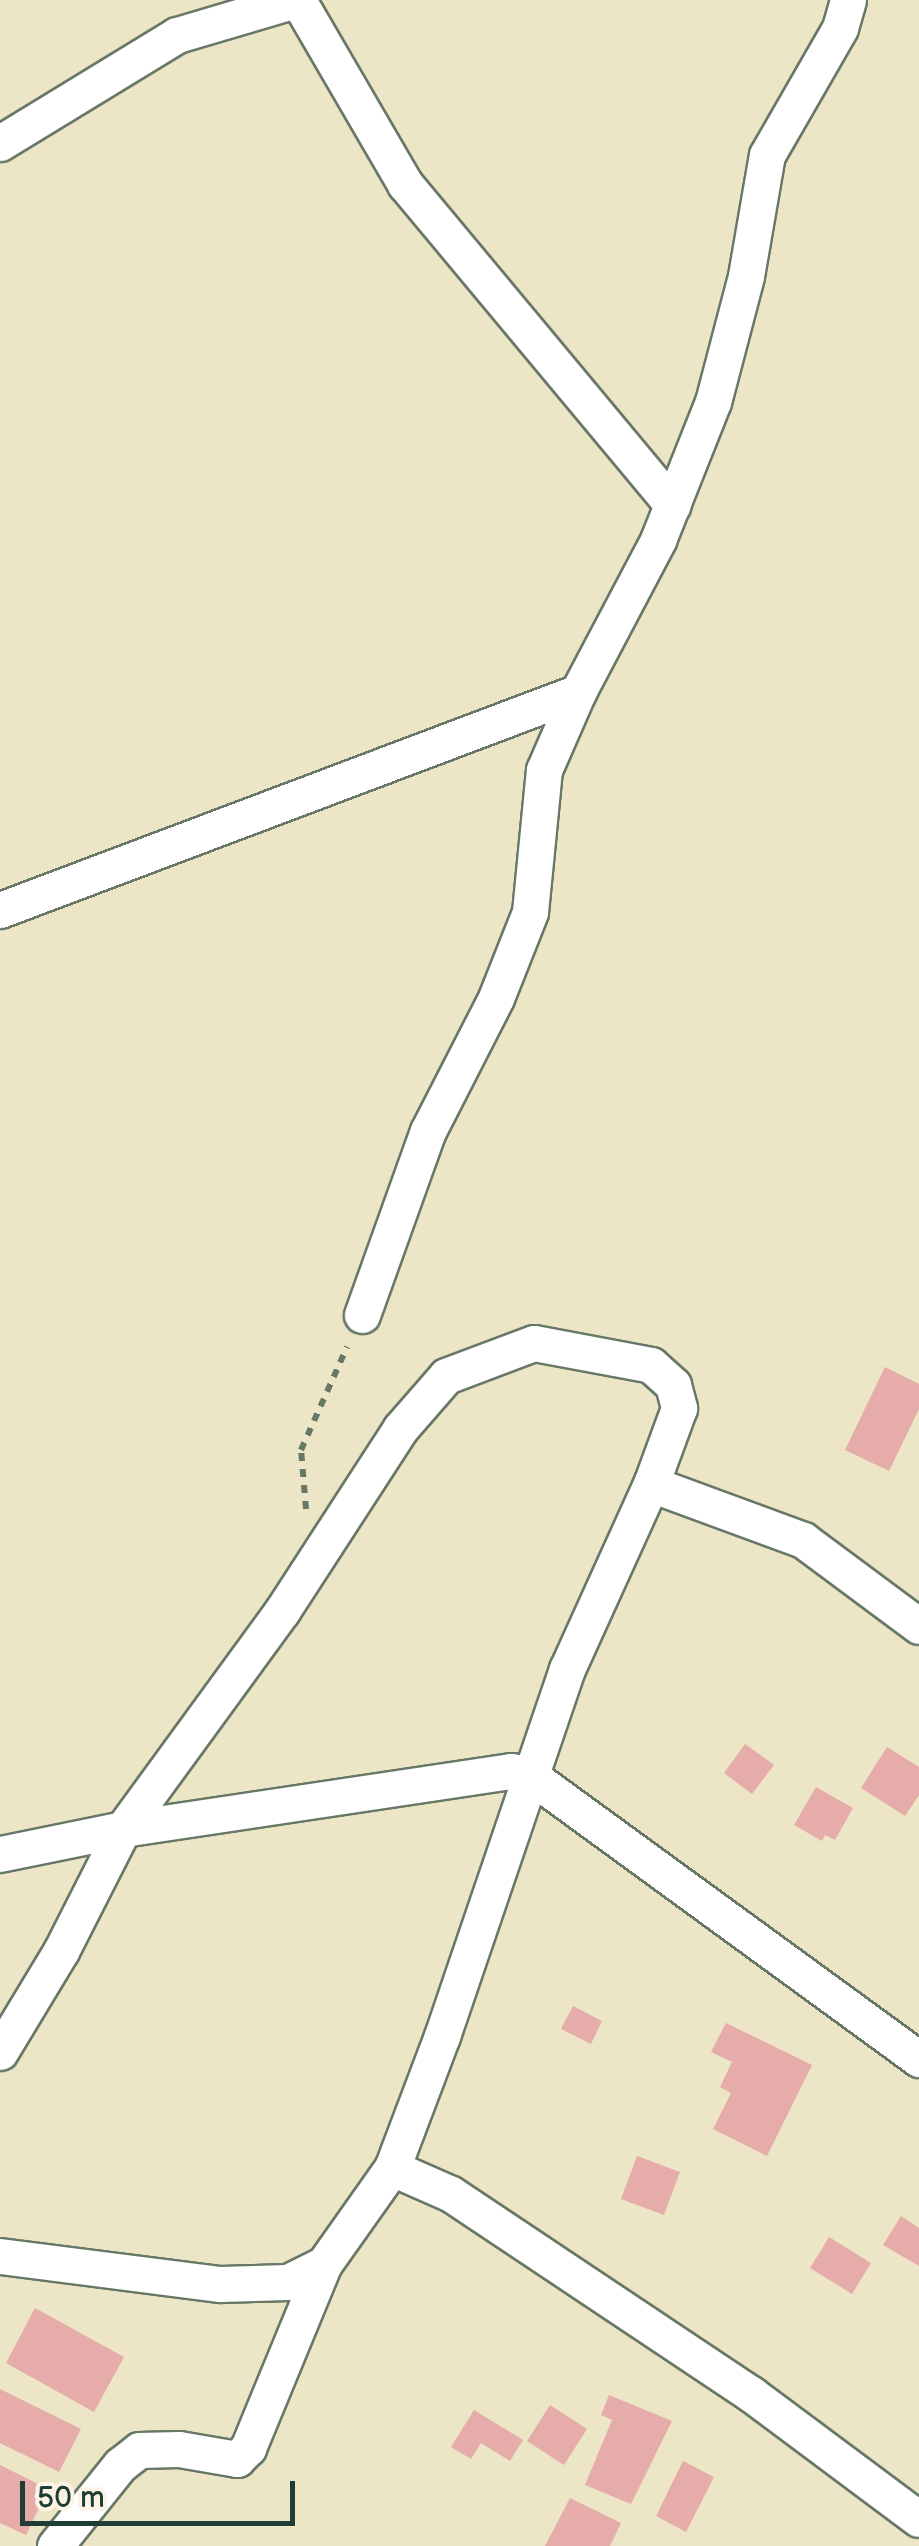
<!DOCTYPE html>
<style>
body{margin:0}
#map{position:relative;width:919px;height:2546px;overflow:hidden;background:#ece5c6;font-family:"Balsamiq Sans",sans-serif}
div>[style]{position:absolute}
.building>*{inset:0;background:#e5aca9}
.path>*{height:6px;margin-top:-3px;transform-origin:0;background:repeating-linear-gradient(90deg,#677867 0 8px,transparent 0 16px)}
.roads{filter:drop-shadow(2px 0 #677867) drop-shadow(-2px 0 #677867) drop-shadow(0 2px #677867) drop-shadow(0 -2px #677867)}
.minor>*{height:35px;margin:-17.5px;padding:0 17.5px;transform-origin:17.5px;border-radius:17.5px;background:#fff}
span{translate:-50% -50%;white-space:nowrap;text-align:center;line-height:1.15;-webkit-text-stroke:8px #fcf5e5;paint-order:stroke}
.scale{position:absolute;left:20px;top:2481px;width:275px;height:45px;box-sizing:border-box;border:5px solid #1f3d34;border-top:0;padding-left:12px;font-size:30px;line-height:35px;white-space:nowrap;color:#1f3d34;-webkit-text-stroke:8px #fcf5e5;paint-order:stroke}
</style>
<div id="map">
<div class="building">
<i style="clip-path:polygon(885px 1367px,919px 1384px,919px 1409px,889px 1471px,845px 1450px)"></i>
<i style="clip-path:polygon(745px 1744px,774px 1765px,752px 1794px,724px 1773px)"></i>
<i style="clip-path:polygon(887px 1747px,919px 1767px,919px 1795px,905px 1816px,861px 1788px)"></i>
<i style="clip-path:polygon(816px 1787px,853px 1808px,835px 1840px,825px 1835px,822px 1841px,794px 1825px)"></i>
<i style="clip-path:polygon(573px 2006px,602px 2021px,591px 2044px,561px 2029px)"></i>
<i style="clip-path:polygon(726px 2023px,812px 2065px,767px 2156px,713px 2129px,731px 2093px,720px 2087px,732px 2062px,711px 2052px)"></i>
<i style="clip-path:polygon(637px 2156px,680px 2172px,664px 2215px,621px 2199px)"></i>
<i style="clip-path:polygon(901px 2216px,919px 2228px,919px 2266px,883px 2245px)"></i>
<i style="clip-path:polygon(829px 2237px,871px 2263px,852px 2294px,810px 2268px)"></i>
<i style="clip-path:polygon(35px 2308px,124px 2357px,94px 2412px,6px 2363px)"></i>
<i style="clip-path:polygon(0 2389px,81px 2429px,59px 2472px,0 2443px)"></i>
<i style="clip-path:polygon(609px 2395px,672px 2421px,631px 2504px,585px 2485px,612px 2420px,601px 2415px)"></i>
<i style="clip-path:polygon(550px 2405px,587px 2429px,564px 2465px,527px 2441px)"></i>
<i style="clip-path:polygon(474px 2410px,523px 2440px,510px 2461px,481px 2443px,471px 2459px,451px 2447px)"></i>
<i style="clip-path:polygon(683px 2461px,714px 2477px,686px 2532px,656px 2516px)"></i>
<i style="clip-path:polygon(0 2465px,48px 2489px,26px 2535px,0 2523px)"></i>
<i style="clip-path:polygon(570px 2498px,621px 2523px,610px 2546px,545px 2546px)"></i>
</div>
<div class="path">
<i style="left:306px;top:1509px;width:59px;rotate:-94.8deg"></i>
<i style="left:301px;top:1450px;width:113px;rotate:-65.9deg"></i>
</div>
<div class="roads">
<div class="minor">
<i style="left:298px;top:0;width:213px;rotate:59.8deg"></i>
<i style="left:405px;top:184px;width:418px;rotate:50.2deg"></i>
<i style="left:0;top:143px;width:207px;rotate:-31.4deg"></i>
<i style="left:177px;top:35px;width:123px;rotate:-16.5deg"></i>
<i style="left:0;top:910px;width:618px;rotate:-20.66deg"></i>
<i style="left:362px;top:1315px;width:195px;rotate:-70.3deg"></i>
<i style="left:428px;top:1131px;width:149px;rotate:-62.9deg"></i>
<i style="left:496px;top:998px;width:92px;rotate:-68.4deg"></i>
<i style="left:530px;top:912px;width:143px;rotate:-84.4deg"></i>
<i style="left:544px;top:770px;width:85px;rotate:-66.4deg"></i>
<i style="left:578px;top:692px;width:172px;rotate:-62.2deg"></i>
<i style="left:658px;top:540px;width:149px;rotate:-68.3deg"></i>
<i style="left:713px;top:402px;width:130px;rotate:-75.3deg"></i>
<i style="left:746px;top:276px;width:123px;rotate:-80.2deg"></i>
<i style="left:767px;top:155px;width:146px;rotate:-60.1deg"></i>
<i style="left:840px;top:28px;width:29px;rotate:-74deg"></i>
<i style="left:651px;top:1484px;width:162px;rotate:20.2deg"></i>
<i style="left:803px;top:1540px;width:144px;rotate:36.6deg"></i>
<i style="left:0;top:1854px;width:126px;rotate:-11.5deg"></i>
<i style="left:123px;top:1829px;width:392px;rotate:-8.5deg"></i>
<i style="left:511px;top:1771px;width:17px;rotate:10deg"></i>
<i style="left:528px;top:1774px;width:484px;rotate:36.1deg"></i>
<i style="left:0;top:2052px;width:118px;rotate:-58.9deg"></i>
<i style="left:61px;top:1951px;width:137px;rotate:-63.1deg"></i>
<i style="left:123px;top:1829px;width:270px;rotate:-53.9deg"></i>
<i style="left:282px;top:1611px;width:217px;rotate:-57deg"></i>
<i style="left:400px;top:1429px;width:70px;rotate:-49deg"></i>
<i style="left:446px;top:1376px;width:94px;rotate:-20.6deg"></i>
<i style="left:534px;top:1343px;width:119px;rotate:10.6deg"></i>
<i style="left:651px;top:1365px;width:30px;rotate:42deg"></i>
<i style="left:673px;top:1385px;width:24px;rotate:75deg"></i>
<i style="left:679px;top:1408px;width:81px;rotate:110.2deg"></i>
<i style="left:651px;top:1484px;width:203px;rotate:114.4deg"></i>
<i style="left:567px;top:1669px;width:388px;rotate:108.8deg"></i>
<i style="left:442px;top:2036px;width:141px;rotate:110.7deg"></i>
<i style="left:0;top:2256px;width:222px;rotate:7.3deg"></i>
<i style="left:220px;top:2284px;width:68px;rotate:-1.7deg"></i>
<i style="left:288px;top:2282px;width:40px;rotate:-26.6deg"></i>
<i style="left:324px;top:2264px;width:118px;rotate:-54.7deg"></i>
<i style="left:392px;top:2168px;width:64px;rotate:23.8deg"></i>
<i style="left:451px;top:2194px;width:361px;rotate:33.7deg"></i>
<i style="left:751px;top:2394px;width:209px;rotate:36.7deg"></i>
<i style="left:55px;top:2546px;width:104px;rotate:-51.3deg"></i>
<i style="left:120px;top:2465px;width:24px;rotate:-38deg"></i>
<i style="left:139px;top:2450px;width:40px;rotate:-1.4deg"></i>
<i style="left:179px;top:2449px;width:59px;rotate:9.8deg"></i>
<i style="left:237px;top:2459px;width:16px;rotate:-45deg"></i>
<i style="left:248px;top:2448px;width:199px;rotate:-67.6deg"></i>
</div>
</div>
<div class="scale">50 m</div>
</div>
